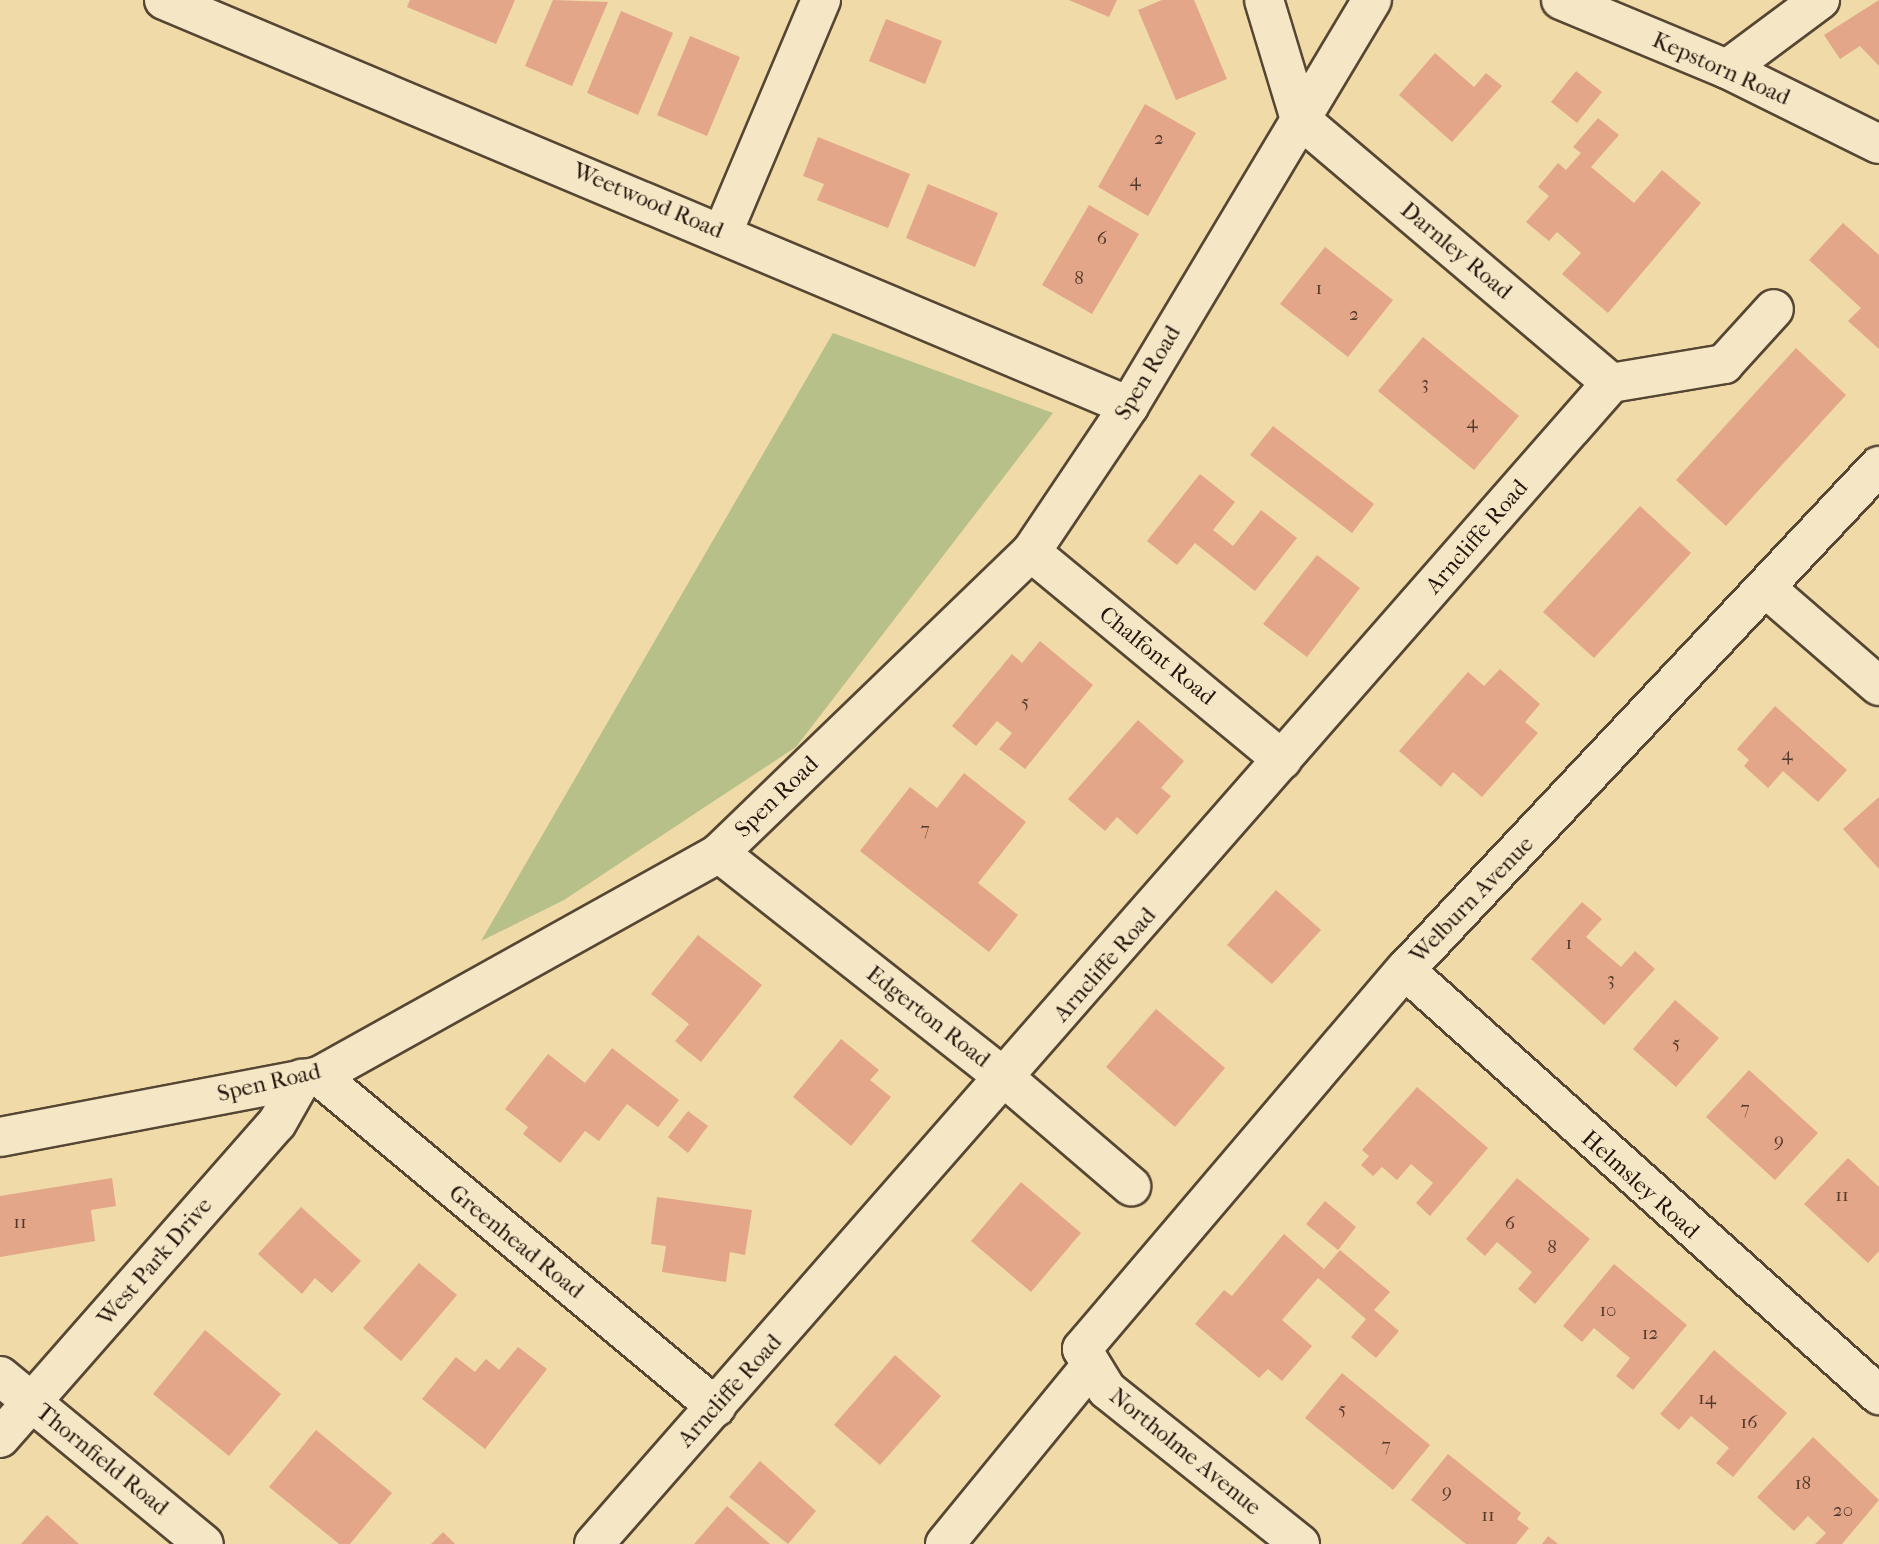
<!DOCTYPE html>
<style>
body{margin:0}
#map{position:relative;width:1879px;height:1544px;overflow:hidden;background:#f0daa8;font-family:"IM FELL French Canon",serif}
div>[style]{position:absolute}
.green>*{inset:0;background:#b7c089}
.building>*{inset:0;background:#e3a689}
.roads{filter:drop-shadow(2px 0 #564633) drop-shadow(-2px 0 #564633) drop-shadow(0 2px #564633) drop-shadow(0 -2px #564633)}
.minor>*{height:38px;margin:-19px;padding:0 19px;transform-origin:19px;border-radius:19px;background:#f5e7c6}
span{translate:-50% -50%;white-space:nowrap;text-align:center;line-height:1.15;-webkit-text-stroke:5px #f5e7c6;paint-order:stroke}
.number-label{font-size:19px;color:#53392b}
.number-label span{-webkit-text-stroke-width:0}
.street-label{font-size:23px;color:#23150c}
</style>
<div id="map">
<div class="green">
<i style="clip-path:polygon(833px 333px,1053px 413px,796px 747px,564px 900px,481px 941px)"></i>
</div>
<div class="building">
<i style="clip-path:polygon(410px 0,515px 0,496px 44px,407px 7px)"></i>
<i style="clip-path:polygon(553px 0,608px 2px,572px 86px,525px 66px)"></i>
<i style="clip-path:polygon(1069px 0,1117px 0,1109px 17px)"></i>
<i style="clip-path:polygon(1162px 0,1194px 0,1227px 79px,1176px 100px,1138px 10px)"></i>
<i style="clip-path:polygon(1879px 0,1879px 66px,1860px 46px,1840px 59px,1824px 35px)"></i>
<i style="clip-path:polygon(621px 11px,673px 33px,638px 115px,587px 93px)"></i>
<i style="clip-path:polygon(886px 19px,942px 41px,925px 84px,869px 61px)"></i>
<i style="clip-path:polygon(690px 36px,740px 57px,707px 136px,657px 115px)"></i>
<i style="clip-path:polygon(1435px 53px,1474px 87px,1486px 73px,1502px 86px,1452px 142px,1399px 95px)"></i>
<i style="clip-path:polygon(1576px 71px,1602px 92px,1577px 123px,1551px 102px)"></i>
<i style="clip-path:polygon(1145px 104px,1196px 133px,1148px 216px,1098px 187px)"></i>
<i style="clip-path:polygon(1598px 118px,1619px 135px,1591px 167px,1634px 203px,1662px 170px,1701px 203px,1608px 313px,1562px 274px,1581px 253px,1557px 232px,1549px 241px,1526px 222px,1549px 196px,1538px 187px,1558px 163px,1566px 170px,1581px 153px,1573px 147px)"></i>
<i style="clip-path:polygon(818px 137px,910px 174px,888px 228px,817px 200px,824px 184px,803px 176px)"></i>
<i style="clip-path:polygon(928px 184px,998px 213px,975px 267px,906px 238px)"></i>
<i style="clip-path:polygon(1089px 205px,1139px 234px,1092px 314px,1042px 285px)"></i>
<i style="clip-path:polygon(1843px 223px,1879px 255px,1879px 349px,1848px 321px,1861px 308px,1809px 260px)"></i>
<i style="clip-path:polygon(1325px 247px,1393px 300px,1348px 357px,1280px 304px)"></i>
<i style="clip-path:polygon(1423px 337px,1519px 416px,1474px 470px,1378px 391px)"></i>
<i style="clip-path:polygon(1796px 348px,1846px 395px,1726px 526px,1676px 480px)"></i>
<i style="clip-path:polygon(1273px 426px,1374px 504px,1352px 533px,1250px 455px)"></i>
<i style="clip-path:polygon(1200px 474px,1235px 502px,1213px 530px,1233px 546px,1261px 510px,1297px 538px,1255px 591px,1195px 543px,1177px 565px,1147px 541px)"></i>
<i style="clip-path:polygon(1640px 506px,1691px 553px,1594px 658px,1543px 612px)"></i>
<i style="clip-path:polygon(1317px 555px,1360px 588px,1307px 657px,1263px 624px)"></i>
<i style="clip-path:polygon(1040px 641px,1093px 685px,1025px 769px,999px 749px,1012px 733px,997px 721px,976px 746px,952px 726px,1012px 654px,1022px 663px)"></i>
<i style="clip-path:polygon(1500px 669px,1540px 704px,1525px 722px,1538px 733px,1482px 797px,1453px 772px,1441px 787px,1399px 751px,1468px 672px,1484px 686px)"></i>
<i style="clip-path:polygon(1775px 706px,1847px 770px,1818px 802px,1783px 771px,1768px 788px,1744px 766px,1749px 760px,1737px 749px)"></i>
<i style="clip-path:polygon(1138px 720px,1184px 761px,1161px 788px,1171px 796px,1137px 835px,1117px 817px,1105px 831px,1068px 799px)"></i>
<i style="clip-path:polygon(964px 773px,1026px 822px,978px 883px,1018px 915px,989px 952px,860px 851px,910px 787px,937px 808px)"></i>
<i style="clip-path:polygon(1879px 797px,1879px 869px,1843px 829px)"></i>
<i style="clip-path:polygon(1276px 890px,1321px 930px,1272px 984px,1227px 945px)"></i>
<i style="clip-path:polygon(1582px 902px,1602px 919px,1586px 937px,1621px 967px,1635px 951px,1655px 969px,1604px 1025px,1531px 959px)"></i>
<i style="clip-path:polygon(698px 935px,762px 985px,701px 1062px,675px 1041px,689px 1024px,651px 994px)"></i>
<i style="clip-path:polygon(1675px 1000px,1719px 1038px,1676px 1087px,1633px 1049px)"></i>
<i style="clip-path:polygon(1156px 1009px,1225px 1068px,1175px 1127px,1106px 1067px)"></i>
<i style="clip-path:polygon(841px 1039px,879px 1070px,870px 1080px,891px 1097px,851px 1146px,793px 1097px)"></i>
<i style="clip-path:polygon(612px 1048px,679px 1100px,658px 1127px,627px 1104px,599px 1141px,585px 1131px,560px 1163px,523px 1134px,528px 1127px,505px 1109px,548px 1054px,585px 1083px)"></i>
<i style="clip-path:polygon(1749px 1070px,1818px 1133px,1775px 1180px,1706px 1117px)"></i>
<i style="clip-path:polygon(1417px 1087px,1488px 1148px,1430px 1216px,1416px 1203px,1433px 1183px,1411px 1164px,1397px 1180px,1382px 1167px,1373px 1176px,1361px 1165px,1369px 1156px,1362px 1150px)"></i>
<i style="clip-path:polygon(688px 1111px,708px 1126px,688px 1153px,668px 1137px)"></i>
<i style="clip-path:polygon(1848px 1158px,1879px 1187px,1879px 1251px,1868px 1263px,1804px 1204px)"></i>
<i style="clip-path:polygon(112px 1178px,116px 1206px,91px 1210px,95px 1241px,0 1257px,0 1196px)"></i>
<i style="clip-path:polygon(1517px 1178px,1590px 1239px,1535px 1304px,1518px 1289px,1532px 1272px,1497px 1242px,1485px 1256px,1466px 1239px)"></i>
<i style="clip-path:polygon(1021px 1182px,1081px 1233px,1031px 1292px,971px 1241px)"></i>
<i style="clip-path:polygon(657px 1197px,752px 1210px,745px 1255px,730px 1252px,726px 1282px,662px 1272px,666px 1246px,651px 1244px)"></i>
<i style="clip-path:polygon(1325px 1201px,1356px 1227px,1338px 1250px,1306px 1224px)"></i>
<i style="clip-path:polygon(301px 1207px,361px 1261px,332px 1293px,315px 1278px,302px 1294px,258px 1254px)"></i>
<i style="clip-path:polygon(1284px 1234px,1324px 1269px,1340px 1250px,1390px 1292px,1374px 1310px,1399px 1331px,1376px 1358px,1351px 1337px,1366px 1319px,1318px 1278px,1282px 1320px,1312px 1346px,1282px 1381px,1268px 1369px,1259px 1378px,1195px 1324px,1224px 1290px,1232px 1296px)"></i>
<i style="clip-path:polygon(419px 1263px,457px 1295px,401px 1361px,363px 1328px)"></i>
<i style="clip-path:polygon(1614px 1264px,1687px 1325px,1633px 1390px,1616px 1376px,1630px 1358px,1594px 1328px,1582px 1342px,1563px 1326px)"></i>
<i style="clip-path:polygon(205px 1330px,281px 1394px,229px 1456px,153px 1394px)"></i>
<i style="clip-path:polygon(518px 1347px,547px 1369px,485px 1449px,422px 1399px,456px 1357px,475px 1372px,486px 1359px,499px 1370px)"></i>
<i style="clip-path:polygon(1714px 1350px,1787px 1413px,1733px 1477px,1716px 1463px,1729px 1448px,1691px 1416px,1679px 1430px,1660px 1414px)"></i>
<i style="clip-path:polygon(895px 1355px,941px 1396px,880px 1465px,834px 1425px)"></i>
<i style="clip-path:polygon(1342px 1373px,1430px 1445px,1393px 1490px,1305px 1418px)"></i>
<i style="clip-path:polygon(316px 1430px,392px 1493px,350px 1544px,339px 1544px,269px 1487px)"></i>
<i style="clip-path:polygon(1813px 1437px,1879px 1500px,1842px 1544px,1815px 1544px,1826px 1533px,1808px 1516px,1794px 1531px,1757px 1497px)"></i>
<i style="clip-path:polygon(1448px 1454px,1521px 1513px,1517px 1519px,1529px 1528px,1516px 1544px,1466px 1544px,1411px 1500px)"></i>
<i style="clip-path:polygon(760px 1461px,816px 1511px,788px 1544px,729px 1497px)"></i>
<i style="clip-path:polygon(727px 1506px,770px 1544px,694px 1544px)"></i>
<i style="clip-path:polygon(47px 1515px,79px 1544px,21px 1544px)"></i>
<i style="clip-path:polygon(443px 1532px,455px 1544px,431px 1544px)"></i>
<i style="clip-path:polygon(1548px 1536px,1558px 1544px,1542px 1544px)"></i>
</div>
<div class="roads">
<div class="minor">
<i style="left:164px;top:0;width:1047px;rotate:22.82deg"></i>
<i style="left:1264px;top:0;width:124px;rotate:73.2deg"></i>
<i style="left:1561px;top:0;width:180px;rotate:22.6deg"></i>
<i style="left:1727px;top:69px;width:169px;rotate:26.3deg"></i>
<i style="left:1727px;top:69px;width:116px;rotate:-36.6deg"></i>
<i style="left:1300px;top:119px;width:408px;rotate:40.3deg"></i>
<i style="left:723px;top:232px;width:252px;rotate:-67.1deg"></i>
<i style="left:1611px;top:383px;width:115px;rotate:-9.5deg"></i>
<i style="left:1724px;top:364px;width:74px;rotate:-47.7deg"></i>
<i style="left:1031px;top:552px;width:326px;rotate:39.6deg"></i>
<i style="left:1767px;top:589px;width:148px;rotate:40.9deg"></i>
<i style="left:719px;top:853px;width:365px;rotate:38.2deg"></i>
<i style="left:1006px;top:1079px;width:165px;rotate:40.6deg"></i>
<i style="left:1405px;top:970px;width:637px;rotate:41.88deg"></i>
<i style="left:319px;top:1076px;width:517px;rotate:39.82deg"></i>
<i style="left:0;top:1137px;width:325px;rotate:-10.8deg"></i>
<i style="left:319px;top:1076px;width:458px;rotate:-29.1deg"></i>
<i style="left:719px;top:853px;width:434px;rotate:-44deg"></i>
<i style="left:1031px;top:552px;width:176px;rotate:-56.1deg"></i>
<i style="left:1129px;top:406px;width:473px;rotate:-59.1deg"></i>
<i style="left:0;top:1376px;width:264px;rotate:39.5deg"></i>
<i style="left:0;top:1438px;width:419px;rotate:-48.7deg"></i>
<i style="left:277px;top:1123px;width:51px;rotate:-60.4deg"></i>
<i style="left:594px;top:1544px;width:1543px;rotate:-48.78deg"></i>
<i style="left:945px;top:1544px;width:229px;rotate:-50.7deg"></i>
<i style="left:1300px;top:1544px;width:247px;rotate:-141.4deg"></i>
<i style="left:1107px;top:1390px;width:48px;rotate:-121.4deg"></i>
<i style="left:1082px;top:1349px;width:498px;rotate:-49.6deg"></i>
<i style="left:1405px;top:970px;width:692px;rotate:-46.76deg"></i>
</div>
</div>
<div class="number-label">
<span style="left:1159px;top:139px">2</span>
<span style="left:1135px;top:181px">4</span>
<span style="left:1102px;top:239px">6</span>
<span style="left:1079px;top:279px">8</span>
<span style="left:1319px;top:289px">1</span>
<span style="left:1354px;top:315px">2</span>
<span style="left:1425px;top:384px">3</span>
<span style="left:1472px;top:423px">4</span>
<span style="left:1025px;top:703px">5</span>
<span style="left:1787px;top:755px">4</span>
<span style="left:925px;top:830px">7</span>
<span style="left:1569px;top:944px">1</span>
<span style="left:1611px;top:980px">3</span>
<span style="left:1676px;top:1044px">5</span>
<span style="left:1745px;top:1109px">7</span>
<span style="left:1779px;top:1141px">9</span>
<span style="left:1842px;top:1196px">11</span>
<span style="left:20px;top:1223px">11</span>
<span style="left:1510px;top:1224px">6</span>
<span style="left:1552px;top:1248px">8</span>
<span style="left:1608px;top:1311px">10</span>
<span style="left:1650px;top:1334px">12</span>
<span style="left:1707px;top:1399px">14</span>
<span style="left:1342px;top:1410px">5</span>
<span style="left:1749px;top:1423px">16</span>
<span style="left:1386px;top:1446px">7</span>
<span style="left:1803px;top:1484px">18</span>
<span style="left:1447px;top:1492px">9</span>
<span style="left:1843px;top:1511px">20</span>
<span style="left:1488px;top:1516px">11</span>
</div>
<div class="street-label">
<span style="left:1721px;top:69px;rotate:24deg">Kepstorn Road</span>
<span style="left:648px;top:201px;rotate:23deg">Weetwood Road</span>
<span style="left:1456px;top:251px;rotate:40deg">Darnley Road</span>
<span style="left:1148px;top:373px;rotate:-59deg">Spen Road</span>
<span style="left:1477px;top:537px;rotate:-49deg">Arncliffe Road</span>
<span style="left:1157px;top:656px;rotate:39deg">Chalfont Road</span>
<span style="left:777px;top:797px;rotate:-44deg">Spen Road</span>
<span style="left:1472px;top:900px;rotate:-46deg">Welburn Avenue</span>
<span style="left:1105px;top:965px;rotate:-49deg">Arncliffe Road</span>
<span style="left:928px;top:1017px;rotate:38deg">Edgerton Road</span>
<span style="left:269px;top:1083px;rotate:-13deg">Spen Road</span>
<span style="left:1640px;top:1185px;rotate:42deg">Helmsley Road</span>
<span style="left:516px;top:1242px;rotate:39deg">Greenhead Road</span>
<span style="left:155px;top:1262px;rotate:-49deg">West Park Drive</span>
<span style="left:730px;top:1391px;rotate:-48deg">Arncliffe Road</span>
<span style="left:1185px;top:1452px;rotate:39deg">Northolme Avenue</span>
<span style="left:102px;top:1460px;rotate:39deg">Thornfield Road</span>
</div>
</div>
